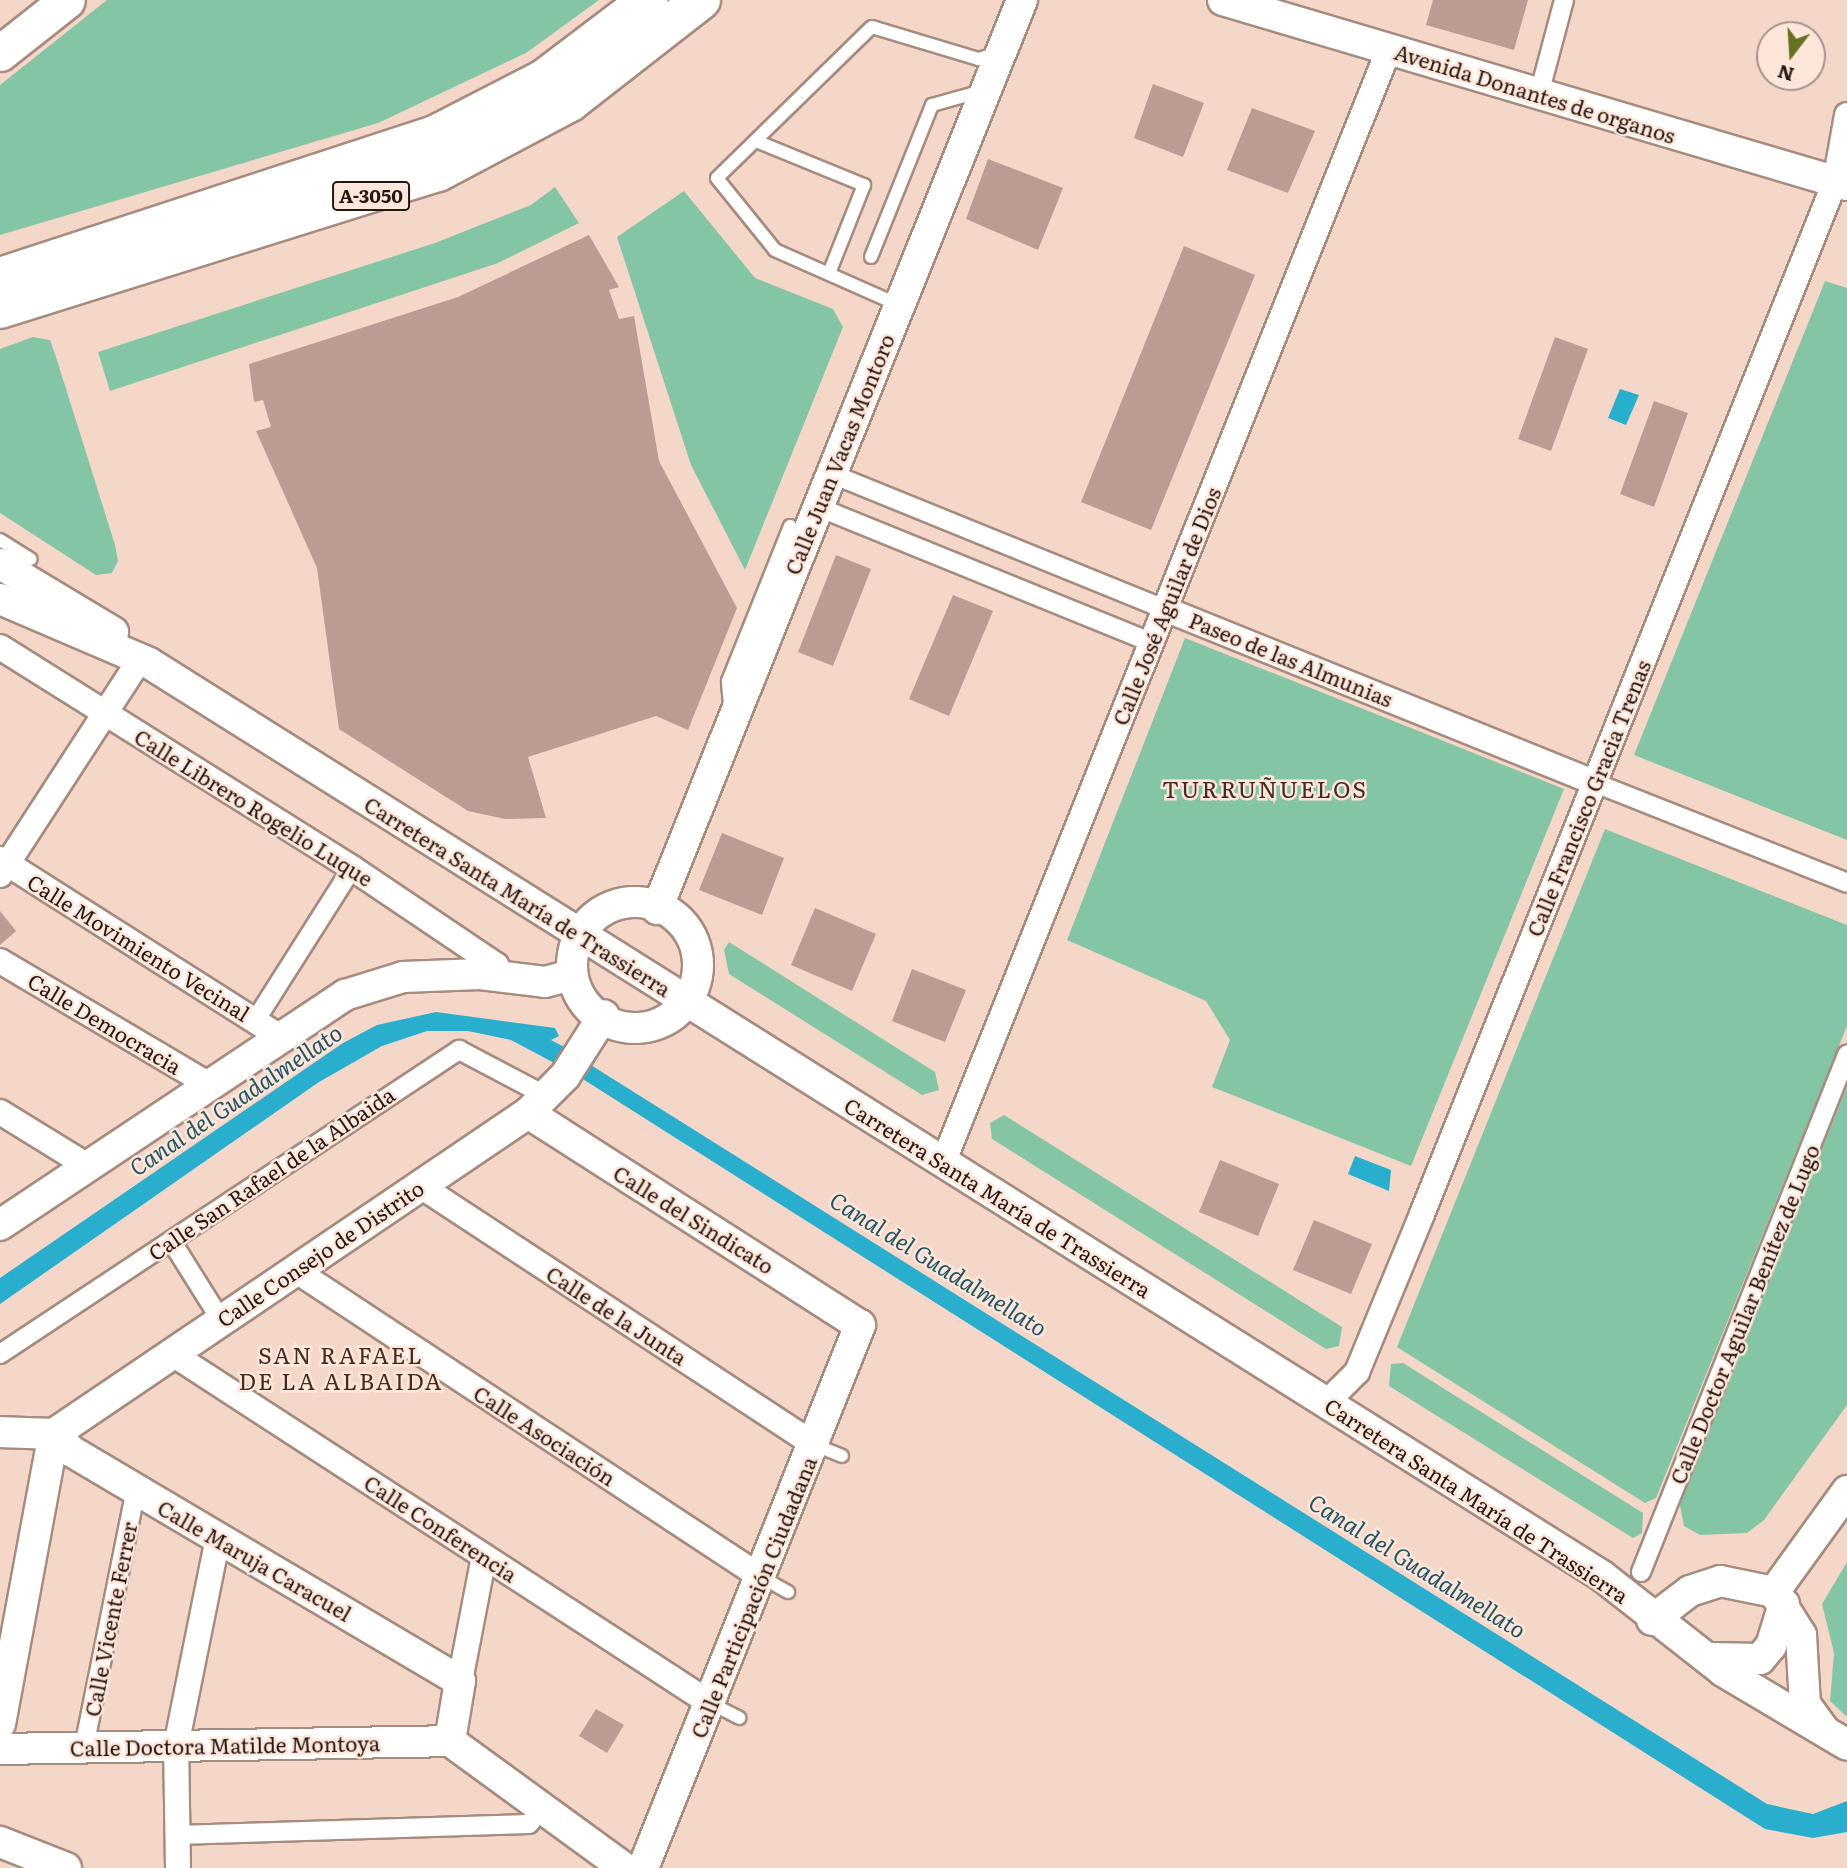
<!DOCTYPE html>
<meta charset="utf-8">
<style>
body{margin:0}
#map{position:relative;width:1847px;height:1868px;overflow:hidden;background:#f5d7ca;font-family:Literata,serif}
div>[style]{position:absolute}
.green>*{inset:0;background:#84c5a5}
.water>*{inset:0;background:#29aecd}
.building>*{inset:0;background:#ba9c93}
.roads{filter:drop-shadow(2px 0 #a68b7f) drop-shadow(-2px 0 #a68b7f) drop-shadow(0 2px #a68b7f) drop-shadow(0 -2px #a68b7f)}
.service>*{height:12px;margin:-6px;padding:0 6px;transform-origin:6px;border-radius:6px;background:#fff}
.pedestrian>*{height:18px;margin:-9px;padding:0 9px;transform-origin:9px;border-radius:9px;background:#fff}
.minor>*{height:24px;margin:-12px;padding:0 12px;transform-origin:12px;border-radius:12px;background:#fff}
.tertiary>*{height:30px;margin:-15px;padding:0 15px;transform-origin:15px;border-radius:15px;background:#fff}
.tertiary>.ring{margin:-15px;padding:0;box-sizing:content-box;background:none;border:30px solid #fff;border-radius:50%}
.secondary>*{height:35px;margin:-17.5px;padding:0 17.5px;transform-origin:17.5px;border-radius:17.5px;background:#fff}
.trunk>*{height:38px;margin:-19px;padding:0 19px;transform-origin:19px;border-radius:19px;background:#fff}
span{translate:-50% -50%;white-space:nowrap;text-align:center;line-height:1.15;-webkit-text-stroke:5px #fee6db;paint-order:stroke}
.shield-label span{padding:2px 5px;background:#fee6db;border:2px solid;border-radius:5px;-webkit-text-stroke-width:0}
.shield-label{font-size:19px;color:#221813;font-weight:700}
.street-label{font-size:21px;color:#221813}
.neighbourhood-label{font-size:23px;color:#432c22;letter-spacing:2px}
.water-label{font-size:23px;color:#225562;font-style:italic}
.north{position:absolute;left:1756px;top:21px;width:70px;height:70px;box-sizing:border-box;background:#fee6db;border:2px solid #a6948b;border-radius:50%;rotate:197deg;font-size:19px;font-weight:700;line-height:28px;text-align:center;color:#221813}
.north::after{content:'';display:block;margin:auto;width:24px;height:32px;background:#66721d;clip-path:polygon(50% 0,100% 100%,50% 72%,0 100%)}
</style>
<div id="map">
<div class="green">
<i style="clip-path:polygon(107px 0,599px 0,526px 53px,378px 123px,0 235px,0 85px)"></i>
<i style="clip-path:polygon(555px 187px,579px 223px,498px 263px,110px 391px,98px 352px,435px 243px,531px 205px)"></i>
<i style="clip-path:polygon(684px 191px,755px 278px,833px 309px,843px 327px,745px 570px,691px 465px,617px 237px)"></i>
<i style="clip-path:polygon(1825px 281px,1847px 288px,1847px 840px,1634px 755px)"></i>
<i style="clip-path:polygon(33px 337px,50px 340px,56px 357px,115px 545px,118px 561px,112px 573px,96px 575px,0 513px,0 349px)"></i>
<i style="clip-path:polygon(1185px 638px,1564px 789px,1411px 1166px,1212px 1087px,1230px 1040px,1206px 1001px,1067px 940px)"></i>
<i style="clip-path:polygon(1605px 829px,1847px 925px,1847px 1026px,1656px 1498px,1645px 1503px,1397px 1347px)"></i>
<i style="clip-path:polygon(729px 942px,935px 1072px,939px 1090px,922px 1095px,729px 974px,724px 950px)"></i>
<i style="clip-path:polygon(1847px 1087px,1847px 1405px,1764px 1520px,1747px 1533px,1700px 1535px,1684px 1526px,1679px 1500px)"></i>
<i style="clip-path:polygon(1004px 1115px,1342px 1327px,1339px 1346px,1326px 1349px,992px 1139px,990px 1123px)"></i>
<i style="clip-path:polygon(1403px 1363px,1643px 1513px,1642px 1533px,1633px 1538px,1389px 1386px,1391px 1364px)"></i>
<i style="clip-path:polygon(1847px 1562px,1847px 1717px,1830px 1701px,1834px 1653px,1822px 1604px)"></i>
</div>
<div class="water">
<i style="clip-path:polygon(1620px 389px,1639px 395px,1626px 425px,1608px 418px)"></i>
<i style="clip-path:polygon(436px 1012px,555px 1028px,559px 1036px,551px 1040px,570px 1050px,558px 1065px,511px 1040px,468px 1031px,427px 1031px,382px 1046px,319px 1082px,0 1304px,0 1278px,343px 1043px,377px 1025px)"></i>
<i style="clip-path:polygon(586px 1062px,1767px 1804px,1813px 1814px,1847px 1801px,1847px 1832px,1813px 1838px,1765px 1829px,578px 1076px)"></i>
<i style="clip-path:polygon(1355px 1156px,1391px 1170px,1389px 1191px,1348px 1174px)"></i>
</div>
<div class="building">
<i style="clip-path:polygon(1433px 0,1528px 0,1514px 50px,1426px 25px)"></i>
<i style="clip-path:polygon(1153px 84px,1204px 103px,1183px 157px,1134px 138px)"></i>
<i style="clip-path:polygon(1252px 108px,1315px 131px,1288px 193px,1227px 170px)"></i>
<i style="clip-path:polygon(988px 159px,1063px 188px,1038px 250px,966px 219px)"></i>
<i style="clip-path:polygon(589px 235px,619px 287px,609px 290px,619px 319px,634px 316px,659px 461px,737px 608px,688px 730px,656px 716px,528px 757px,546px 818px,505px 819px,468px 811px,339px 729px,317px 568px,256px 431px,271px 427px,263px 400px,254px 402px,249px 364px,458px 297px)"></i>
<i style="clip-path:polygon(1184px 246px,1255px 275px,1151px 530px,1081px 502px)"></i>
<i style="clip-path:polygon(1555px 337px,1588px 349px,1551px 451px,1518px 439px)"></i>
<i style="clip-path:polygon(1654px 401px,1688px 413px,1654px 507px,1620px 494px)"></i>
<i style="clip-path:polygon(836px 555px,871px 569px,833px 666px,798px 652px)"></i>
<i style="clip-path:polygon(953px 595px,993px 611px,949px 716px,909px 699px)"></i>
<i style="clip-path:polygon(722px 833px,784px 858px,762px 915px,699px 890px)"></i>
<i style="clip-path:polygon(815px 908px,876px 934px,852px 991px,791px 965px)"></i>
<i style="clip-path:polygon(0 911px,16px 931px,0 945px)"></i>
<i style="clip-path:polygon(912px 969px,966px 990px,945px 1042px,892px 1021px)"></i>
<i style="clip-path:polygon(1220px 1160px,1279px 1184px,1258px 1236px,1199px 1212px)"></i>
<i style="clip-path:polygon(1314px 1220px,1372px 1244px,1351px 1294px,1293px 1270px)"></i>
<i style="clip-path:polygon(596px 1709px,624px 1725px,607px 1753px,579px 1736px)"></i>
</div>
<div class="roads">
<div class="service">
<i style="left:756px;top:141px;width:117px;rotate:22.2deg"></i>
<i style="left:864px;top:185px;width:92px;rotate:111.6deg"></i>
<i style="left:871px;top:257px;width:164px;rotate:-68.1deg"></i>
<i style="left:932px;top:105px;width:52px;rotate:-15.6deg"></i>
<i style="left:899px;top:305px;width:136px;rotate:-156.1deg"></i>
<i style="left:775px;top:250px;width:92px;rotate:-128.9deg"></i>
<i style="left:717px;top:178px;width:216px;rotate:-44.3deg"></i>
<i style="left:872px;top:27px;width:112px;rotate:16.7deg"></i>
<i style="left:979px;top:59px;width:20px;rotate:-18deg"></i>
<i style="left:0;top:540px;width:36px;rotate:32deg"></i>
<i style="left:730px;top:706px;width:25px;rotate:-95deg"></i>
<i style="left:728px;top:681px;width:167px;rotate:-68.2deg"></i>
<i style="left:815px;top:1445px;width:29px;rotate:22deg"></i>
<i style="left:761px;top:1577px;width:31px;rotate:29deg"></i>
<i style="left:710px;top:1703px;width:33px;rotate:27deg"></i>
</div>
<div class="pedestrian">
<i style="left:1539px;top:94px;width:97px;rotate:-75.1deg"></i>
<i style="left:832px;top:474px;width:359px;rotate:22.1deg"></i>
<i style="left:818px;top:507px;width:359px;rotate:22.1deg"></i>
<i style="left:1595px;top:783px;width:271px;rotate:21.6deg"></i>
<i style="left:255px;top:1021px;width:181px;rotate:-57.6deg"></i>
<i style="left:172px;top:1242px;width:92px;rotate:57.9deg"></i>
<i style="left:0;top:1354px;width:551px;rotate:-33.52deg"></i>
<i style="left:459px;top:1050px;width:101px;rotate:27.8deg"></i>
<i style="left:1641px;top:1572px;width:557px;rotate:-68.28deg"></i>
<i style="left:84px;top:1747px;width:262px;rotate:-78.6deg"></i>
<i style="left:177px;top:1835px;width:352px;rotate:-1.8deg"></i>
<i style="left:529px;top:1824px;width:21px;rotate:-51deg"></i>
</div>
<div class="minor">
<i style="left:1165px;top:609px;width:463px;rotate:22deg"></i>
<i style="left:0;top:647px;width:416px;rotate:32.1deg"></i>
<i style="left:352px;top:868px;width:174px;rotate:34deg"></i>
<i style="left:496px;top:965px;width:11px;rotate:95deg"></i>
<i style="left:0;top:859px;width:330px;rotate:32.4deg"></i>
<i style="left:0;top:875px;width:259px;rotate:-57deg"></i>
<i style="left:0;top:961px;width:244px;rotate:30.6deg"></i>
<i style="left:0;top:1112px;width:101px;rotate:31.6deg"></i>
<i style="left:943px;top:1163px;width:1200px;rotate:-68.18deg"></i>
<i style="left:419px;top:1185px;width:474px;rotate:33.3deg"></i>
<i style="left:295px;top:1270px;width:558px;rotate:33.38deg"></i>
<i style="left:171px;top:1353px;width:643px;rotate:33deg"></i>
<i style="left:1326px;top:1403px;width:44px;rotate:-45deg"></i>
<i style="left:1357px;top:1372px;width:171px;rotate:-67.6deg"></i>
<i style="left:1422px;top:1214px;width:1112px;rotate:-68.19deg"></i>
<i style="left:1835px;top:182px;width:68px;rotate:-79.8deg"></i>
<i style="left:460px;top:1681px;width:127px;rotate:-79.1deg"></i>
<i style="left:178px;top:1868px;width:122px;rotate:-90.9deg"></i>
<i style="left:176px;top:1746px;width:213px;rotate:-78.6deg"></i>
</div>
<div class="tertiary">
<i style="left:1223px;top:0;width:651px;rotate:16.51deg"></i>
<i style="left:0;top:564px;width:132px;rotate:31deg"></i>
<i style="left:0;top:599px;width:162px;rotate:23.2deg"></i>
<i style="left:149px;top:663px;width:1716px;rotate:32.14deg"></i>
<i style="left:1602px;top:1576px;width:154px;rotate:38.1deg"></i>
<i style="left:1723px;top:1671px;width:144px;rotate:30.8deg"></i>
<i class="ring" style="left:572px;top:902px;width:96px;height:96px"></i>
<i style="left:657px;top:909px;width:980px;rotate:-68.12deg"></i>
<i style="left:528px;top:1113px;width:394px;rotate:32.6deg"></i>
<i style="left:860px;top:1325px;width:585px;rotate:111.78deg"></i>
<i style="left:0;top:1225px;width:415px;rotate:-33.7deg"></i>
<i style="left:345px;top:995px;width:61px;rotate:-17.2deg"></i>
<i style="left:403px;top:977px;width:77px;rotate:-2.2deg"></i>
<i style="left:480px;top:974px;width:65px;rotate:7deg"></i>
<i style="left:545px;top:982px;width:27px;rotate:-15deg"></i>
<i style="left:0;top:1432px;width:54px;rotate:2.1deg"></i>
<i style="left:54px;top:1434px;width:572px;rotate:-34.11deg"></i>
<i style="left:528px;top:1113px;width:52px;rotate:-45deg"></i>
<i style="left:565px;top:1076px;width:72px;rotate:-57.4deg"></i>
<i style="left:54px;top:1434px;width:24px;rotate:45deg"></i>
<i style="left:71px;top:1451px;width:452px;rotate:30.6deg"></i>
<i style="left:460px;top:1681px;width:61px;rotate:99.5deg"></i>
<i style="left:1774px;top:1592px;width:125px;rotate:-54.1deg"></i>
<i style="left:1652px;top:1620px;width:48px;rotate:-37.3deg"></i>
<i style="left:1690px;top:1591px;width:32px;rotate:-18deg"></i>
<i style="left:1720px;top:1581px;width:55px;rotate:11.5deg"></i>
<i style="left:1774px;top:1592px;width:51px;rotate:57.9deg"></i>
<i style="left:1801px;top:1635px;width:69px;rotate:86.7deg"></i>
<i style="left:1805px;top:1704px;width:32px;rotate:54deg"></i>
<i style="left:1712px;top:1658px;width:48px;rotate:1.2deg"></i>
<i style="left:1760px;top:1659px;width:17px;rotate:-50deg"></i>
<i style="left:1771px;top:1646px;width:44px;rotate:-72.8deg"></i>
<i style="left:0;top:1724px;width:295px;rotate:-79.5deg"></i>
<i style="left:450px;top:1741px;width:215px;rotate:36.1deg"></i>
<i style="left:0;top:1749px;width:450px;rotate:-1deg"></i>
<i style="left:0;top:1842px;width:71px;rotate:21.5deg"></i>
</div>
<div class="secondary">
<i style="left:0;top:53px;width:85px;rotate:-38.3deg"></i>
</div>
<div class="trunk">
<i style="left:0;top:277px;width:460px;rotate:-18.1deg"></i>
<i style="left:437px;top:134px;width:120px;rotate:-27.2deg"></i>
<i style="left:544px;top:79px;width:131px;rotate:-37.2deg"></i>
<i style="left:0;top:309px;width:459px;rotate:-17.4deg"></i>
<i style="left:438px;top:172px;width:149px;rotate:-27.9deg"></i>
<i style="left:570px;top:102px;width:166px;rotate:-37.9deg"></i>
</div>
</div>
<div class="shield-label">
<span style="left:371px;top:196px">A-3050</span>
</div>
<div class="street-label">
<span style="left:1535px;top:93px;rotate:17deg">Avenida Donantes de organos</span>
<span style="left:839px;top:454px;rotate:-68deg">Calle Juan Vacas Montoro</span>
<span style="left:1166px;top:606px;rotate:-68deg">Calle José Aguilar de Dios</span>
<span style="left:1291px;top:659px;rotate:22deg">Paseo de las Almunias</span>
<span style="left:1588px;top:798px;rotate:-68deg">Calle Francisco Gracia Trenas</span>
<span style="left:254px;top:807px;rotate:32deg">Calle Librero Rogelio Luque</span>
<span style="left:518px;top:896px;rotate:32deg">Carretera Santa María de Trassierra</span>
<span style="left:139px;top:947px;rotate:32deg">Calle Movimiento Vecinal</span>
<span style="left:105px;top:1023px;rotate:31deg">Calle Democracia</span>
<span style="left:271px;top:1173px;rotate:-34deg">Calle San Rafael de la Albaida</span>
<span style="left:998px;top:1197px;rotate:32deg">Carretera Santa María de Trassierra</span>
<span style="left:694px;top:1219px;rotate:32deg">Calle del Sindicato</span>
<span style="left:320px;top:1253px;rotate:-34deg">Calle Consejo de Distrito</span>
<span style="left:1744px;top:1314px;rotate:-68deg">Calle Doctor Aguilar Benítez de Lugo</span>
<span style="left:617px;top:1315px;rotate:33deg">Calle de la Junta</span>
<span style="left:545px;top:1435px;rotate:33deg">Calle Asociación</span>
<span style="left:1477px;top:1500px;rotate:33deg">Carretera Santa María de Trassierra</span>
<span style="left:441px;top:1528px;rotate:33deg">Calle Conferencia</span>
<span style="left:255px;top:1560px;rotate:30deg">Calle Maruja Caracuel</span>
<span style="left:753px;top:1597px;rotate:-68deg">Calle Participación Ciudadana</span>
<span style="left:110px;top:1619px;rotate:-79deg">Calle Vicente Ferrer</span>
<span style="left:225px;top:1745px;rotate:-1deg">Calle Doctora Matilde Montoya</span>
</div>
<div class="neighbourhood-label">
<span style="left:1265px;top:788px">TURRUÑUELOS</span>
<span style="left:341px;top:1367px">SAN RAFAEL<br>DE LA ALBAIDA</span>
</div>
<div class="water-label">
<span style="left:235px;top:1099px;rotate:-34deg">Canal del Guadalmellato</span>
<span style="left:939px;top:1263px;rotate:32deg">Canal del Guadalmellato</span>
<span style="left:1418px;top:1565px;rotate:32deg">Canal del Guadalmellato</span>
</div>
<div class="north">N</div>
</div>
